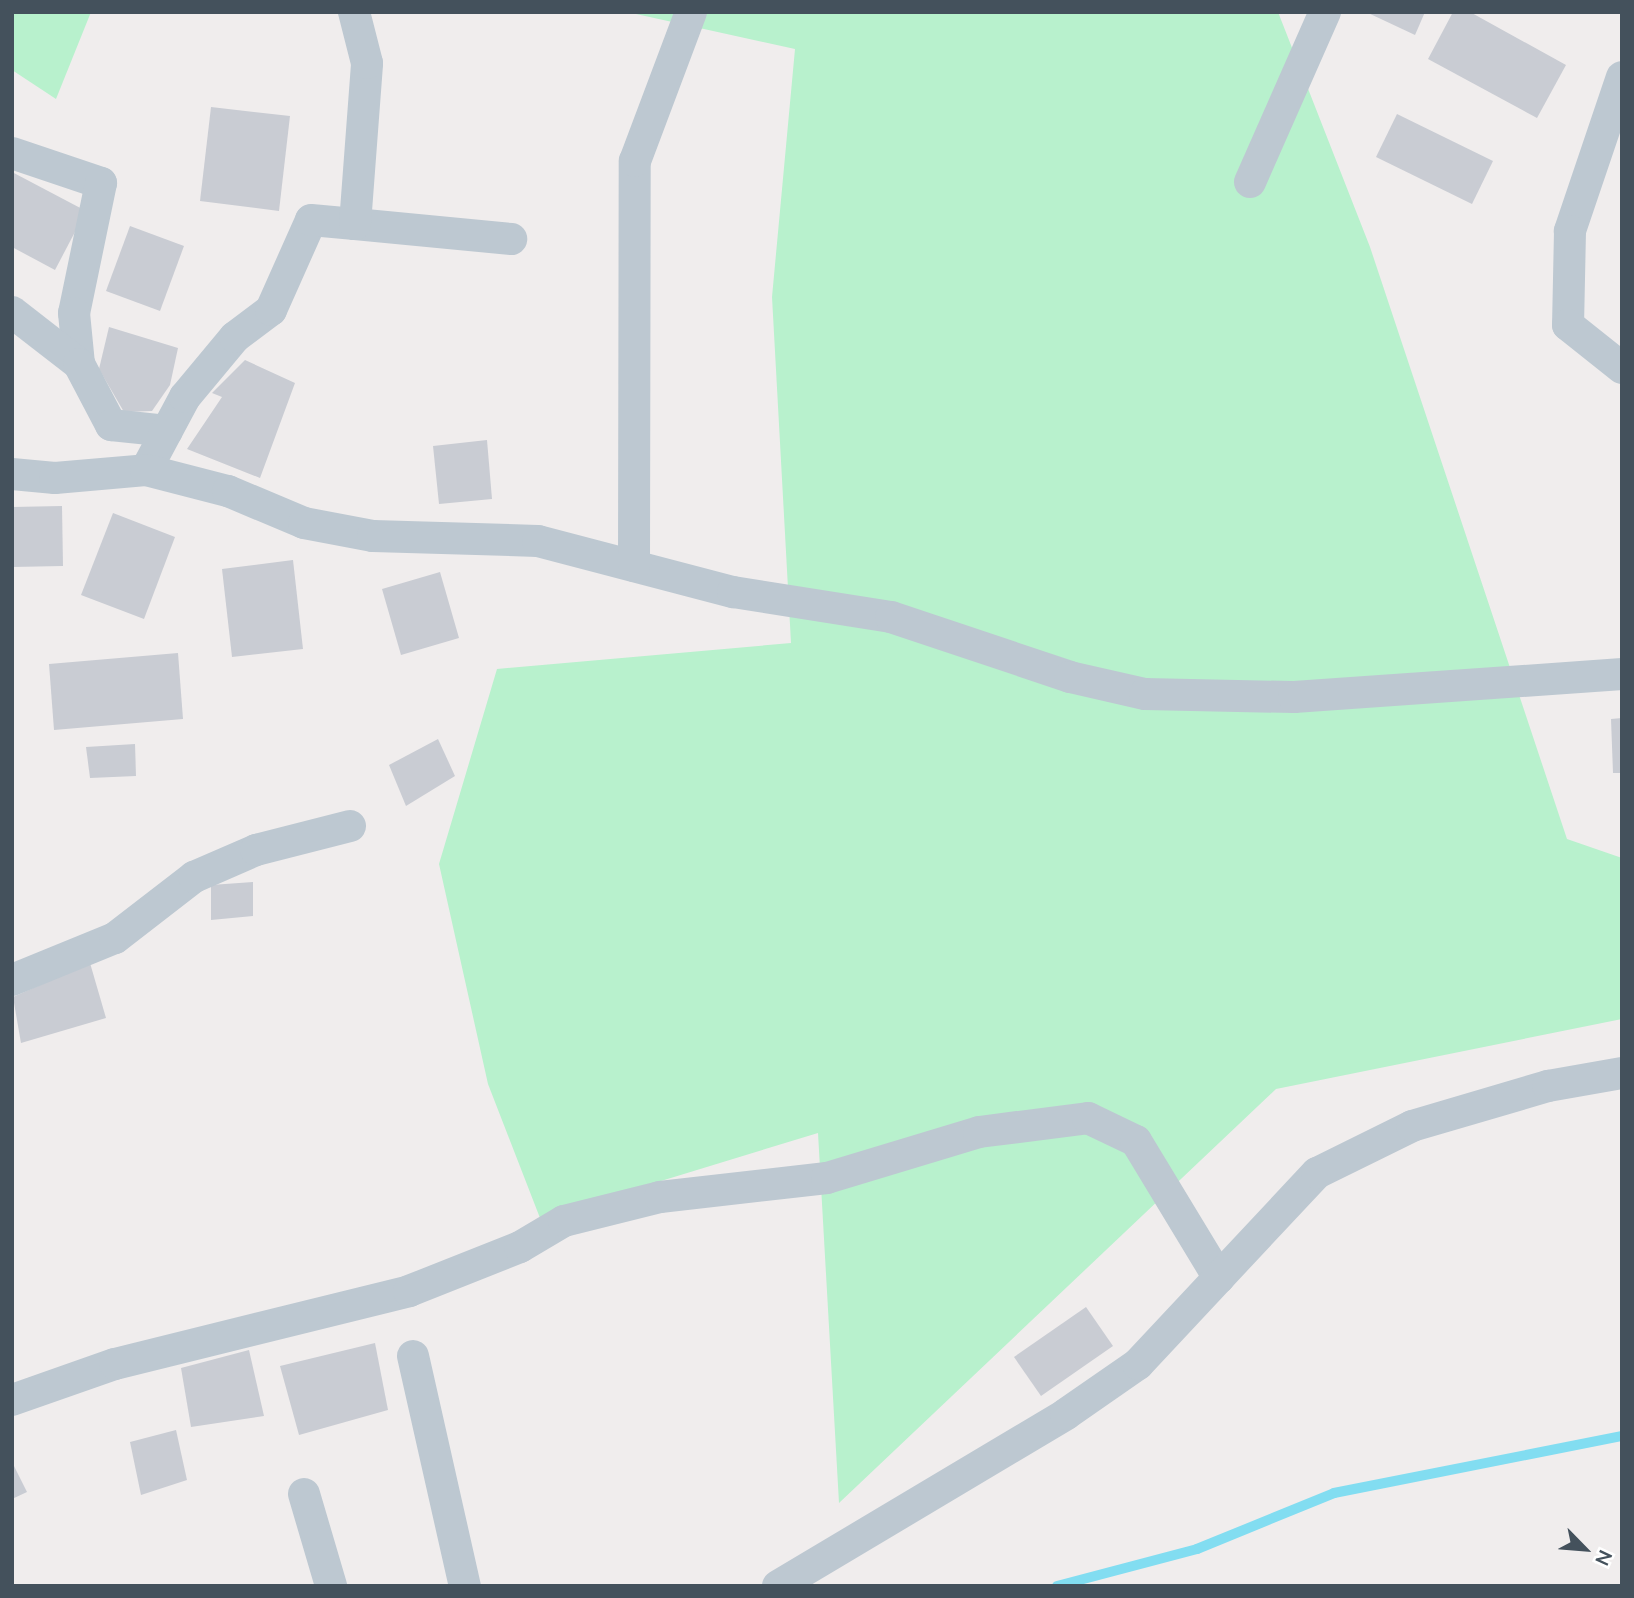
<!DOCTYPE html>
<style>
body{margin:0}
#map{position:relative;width:1634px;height:1598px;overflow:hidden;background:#f0eded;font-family:Mulish,sans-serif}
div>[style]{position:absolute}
.green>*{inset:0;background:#b8f1cd}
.stream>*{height:10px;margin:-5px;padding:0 5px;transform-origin:5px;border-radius:5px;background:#82ddf1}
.building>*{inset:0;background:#c9ccd3}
.minor>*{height:32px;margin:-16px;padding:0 16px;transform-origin:16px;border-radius:16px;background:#bdc8d1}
span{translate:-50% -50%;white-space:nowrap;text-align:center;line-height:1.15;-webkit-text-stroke:7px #fff;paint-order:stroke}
.frame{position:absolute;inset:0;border:14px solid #44515c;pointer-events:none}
.north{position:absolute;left:1550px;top:1514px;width:70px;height:70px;-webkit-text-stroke:5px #fff;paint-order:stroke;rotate:115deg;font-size:19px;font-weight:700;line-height:28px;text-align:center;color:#44515c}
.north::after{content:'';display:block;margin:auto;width:24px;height:32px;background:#44515c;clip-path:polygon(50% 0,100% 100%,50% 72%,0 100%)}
</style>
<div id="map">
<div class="green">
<i style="clip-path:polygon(12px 12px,91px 12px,56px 99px,12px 70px)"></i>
<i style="clip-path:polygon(627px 12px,1278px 12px,1370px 247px,1567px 839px,1622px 858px,1622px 1019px,1276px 1089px,839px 1503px,818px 1133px,540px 1218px,488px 1084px,439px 864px,497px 669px,791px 643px,772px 297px,795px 49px)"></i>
</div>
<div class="stream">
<i style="left:1057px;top:1586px;width:145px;rotate:-14.8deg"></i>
<i style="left:1197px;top:1549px;width:148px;rotate:-22.2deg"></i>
<i style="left:1334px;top:1493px;width:294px;rotate:-11.2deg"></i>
</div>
<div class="building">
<i style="clip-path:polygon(1366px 12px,1425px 12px,1415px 35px)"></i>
<i style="clip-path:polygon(1453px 12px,1470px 12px,1566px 65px,1537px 118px,1428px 59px)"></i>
<i style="clip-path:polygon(211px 107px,290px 116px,279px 211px,200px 201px)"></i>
<i style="clip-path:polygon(1397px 114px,1493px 161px,1472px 204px,1376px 157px)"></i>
<i style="clip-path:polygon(12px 172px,86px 211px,55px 270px,12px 247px)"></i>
<i style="clip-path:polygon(130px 226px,184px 246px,160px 311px,106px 291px)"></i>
<i style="clip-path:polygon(109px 327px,178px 348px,170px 385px,152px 411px,124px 412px,99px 369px)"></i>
<i style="clip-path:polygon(245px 360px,295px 383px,260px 478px,187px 449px,222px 397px,212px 393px)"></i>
<i style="clip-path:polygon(487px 440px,492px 499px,439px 504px,433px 446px)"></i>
<i style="clip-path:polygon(62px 506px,63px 566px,12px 567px,12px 507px)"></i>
<i style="clip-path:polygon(113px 513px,175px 537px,144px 619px,81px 595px)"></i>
<i style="clip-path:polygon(293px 560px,303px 649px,232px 657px,222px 569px)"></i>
<i style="clip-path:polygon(440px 572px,459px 638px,401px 655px,382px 589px)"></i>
<i style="clip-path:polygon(178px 653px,183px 719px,54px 730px,49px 664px)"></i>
<i style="clip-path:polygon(1622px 718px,1622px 773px,1613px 773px,1611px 719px)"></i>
<i style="clip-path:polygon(438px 739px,455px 776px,406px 806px,389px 765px)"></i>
<i style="clip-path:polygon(135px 744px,136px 776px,90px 778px,86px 747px)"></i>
<i style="clip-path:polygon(253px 882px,253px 916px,211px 920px,211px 885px)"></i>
<i style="clip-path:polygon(90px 963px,106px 1018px,21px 1043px,13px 997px)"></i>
<i style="clip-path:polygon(1086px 1307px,1113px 1346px,1041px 1396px,1014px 1357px)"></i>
<i style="clip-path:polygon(375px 1343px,388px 1410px,299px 1435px,280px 1366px)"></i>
<i style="clip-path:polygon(249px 1350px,264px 1416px,191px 1427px,181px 1368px)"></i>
<i style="clip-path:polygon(176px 1430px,187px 1480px,141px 1495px,130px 1442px)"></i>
<i style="clip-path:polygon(12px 1462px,27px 1492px,12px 1499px)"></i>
</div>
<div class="minor">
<i style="left:1622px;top:77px;width:163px;rotate:108.7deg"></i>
<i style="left:1570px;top:231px;width:94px;rotate:91.2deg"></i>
<i style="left:1568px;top:325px;width:69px;rotate:38.5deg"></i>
<i style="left:12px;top:153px;width:94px;rotate:18.6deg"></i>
<i style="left:101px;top:183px;width:133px;rotate:101.7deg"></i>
<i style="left:74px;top:313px;width:51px;rotate:84.4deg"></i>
<i style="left:1250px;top:182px;width:186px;rotate:-66.2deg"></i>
<i style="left:355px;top:224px;width:157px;rotate:5.5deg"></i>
<i style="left:12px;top:312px;width:85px;rotate:37.8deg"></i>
<i style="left:79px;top:364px;width:69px;rotate:62.3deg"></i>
<i style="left:111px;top:425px;width:56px;rotate:6.1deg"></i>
<i style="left:146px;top:470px;width:83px;rotate:-61.9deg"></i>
<i style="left:185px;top:397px;width:78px;rotate:-50.2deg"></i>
<i style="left:235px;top:337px;width:45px;rotate:-36.9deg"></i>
<i style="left:271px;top:310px;width:98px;rotate:-66deg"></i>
<i style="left:311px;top:220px;width:44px;rotate:5.2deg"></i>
<i style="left:355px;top:224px;width:161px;rotate:-85.7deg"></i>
<i style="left:367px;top:63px;width:53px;rotate:-104.3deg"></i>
<i style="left:12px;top:474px;width:43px;rotate:5.3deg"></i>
<i style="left:55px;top:478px;width:91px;rotate:-5deg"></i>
<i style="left:146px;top:470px;width:85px;rotate:14.4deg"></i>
<i style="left:228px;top:491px;width:82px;rotate:22.8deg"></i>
<i style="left:304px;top:523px;width:70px;rotate:10.7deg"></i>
<i style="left:373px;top:536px;width:165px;rotate:1.7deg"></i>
<i style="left:538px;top:541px;width:202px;rotate:14.7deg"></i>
<i style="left:733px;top:592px;width:160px;rotate:9deg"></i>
<i style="left:891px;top:617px;width:189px;rotate:18.5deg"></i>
<i style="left:1070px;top:677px;width:77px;rotate:12.8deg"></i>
<i style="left:1145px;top:694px;width:149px;rotate:1.2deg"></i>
<i style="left:1294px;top:697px;width:329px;rotate:-4deg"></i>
<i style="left:634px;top:566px;width:405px;rotate:-89.9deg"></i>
<i style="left:635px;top:161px;width:159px;rotate:-69.4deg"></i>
<i style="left:12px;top:980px;width:111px;rotate:-22.2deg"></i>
<i style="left:115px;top:938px;width:100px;rotate:-37.7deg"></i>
<i style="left:194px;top:877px;width:68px;rotate:-23.5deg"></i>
<i style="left:256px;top:850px;width:97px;rotate:-14.3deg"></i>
<i style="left:413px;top:1356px;width:236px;rotate:77.3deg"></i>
<i style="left:12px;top:1400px;width:109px;rotate:-19.3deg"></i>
<i style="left:115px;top:1364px;width:303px;rotate:-13.9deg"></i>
<i style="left:409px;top:1291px;width:119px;rotate:-21.6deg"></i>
<i style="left:520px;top:1247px;width:51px;rotate:-30.6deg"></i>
<i style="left:564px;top:1221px;width:99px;rotate:-14deg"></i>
<i style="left:660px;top:1197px;width:168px;rotate:-6.5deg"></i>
<i style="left:827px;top:1178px;width:159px;rotate:-16.8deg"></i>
<i style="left:979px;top:1132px;width:110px;rotate:-7.3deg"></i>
<i style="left:1088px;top:1118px;width:53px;rotate:25.6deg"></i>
<i style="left:1136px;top:1141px;width:160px;rotate:58.8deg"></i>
<i style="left:304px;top:1494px;width:96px;rotate:73.6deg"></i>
<i style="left:778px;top:1586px;width:335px;rotate:-30.8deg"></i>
<i style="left:1066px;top:1414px;width:88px;rotate:-34.8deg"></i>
<i style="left:1138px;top:1364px;width:262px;rotate:-46.9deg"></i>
<i style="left:1317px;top:1173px;width:106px;rotate:-26.3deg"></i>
<i style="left:1412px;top:1126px;width:142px;rotate:-16.4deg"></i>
<i style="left:1548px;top:1086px;width:75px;rotate:-10deg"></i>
</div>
<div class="frame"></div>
<div class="north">N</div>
</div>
